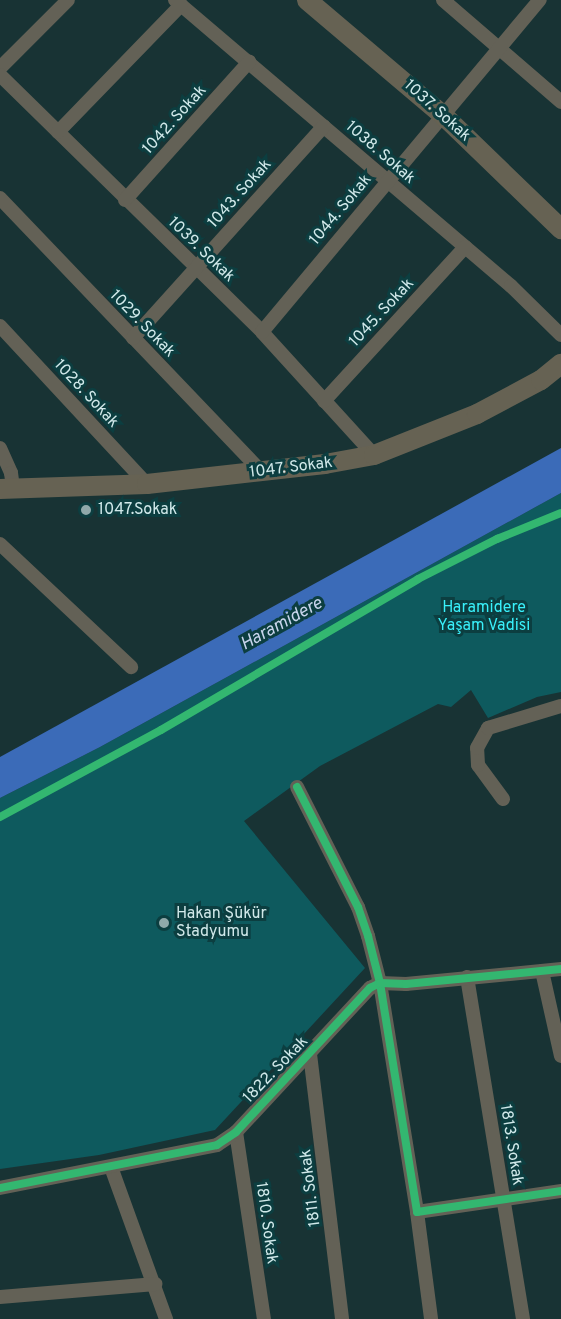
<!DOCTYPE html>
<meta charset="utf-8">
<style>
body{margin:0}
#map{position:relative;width:561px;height:1319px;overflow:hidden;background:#183334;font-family:Overpass,sans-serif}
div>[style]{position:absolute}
.green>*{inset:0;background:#0e5a5e}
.water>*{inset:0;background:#3b6bb8}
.street>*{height:14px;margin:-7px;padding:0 7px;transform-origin:7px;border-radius:7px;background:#636156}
.secondary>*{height:20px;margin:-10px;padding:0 10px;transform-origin:10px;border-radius:10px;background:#666253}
.cycleway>*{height:8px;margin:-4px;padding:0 4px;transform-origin:4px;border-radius:4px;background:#33b770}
.dots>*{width:16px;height:16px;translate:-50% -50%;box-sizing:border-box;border:3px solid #0c3e40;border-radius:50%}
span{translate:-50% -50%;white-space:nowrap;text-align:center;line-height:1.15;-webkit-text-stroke:6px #0c3e40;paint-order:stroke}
.street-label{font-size:16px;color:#d1e9ea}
.poi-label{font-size:16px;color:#d1e9ea}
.left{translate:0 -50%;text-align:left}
.park-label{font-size:16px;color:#39f0fa}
.water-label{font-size:18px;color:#c8d5ec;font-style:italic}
</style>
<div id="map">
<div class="green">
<i style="clip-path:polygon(561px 493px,561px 692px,537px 697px,488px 718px,471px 690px,451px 707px,438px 704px,320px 766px,244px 821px,365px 968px,215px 1130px,99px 1155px,0 1169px,0 798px,100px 747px)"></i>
</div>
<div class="water">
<i style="clip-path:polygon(561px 448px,561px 493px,100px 747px,0 798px,0 757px)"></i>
</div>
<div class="street">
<i style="left:175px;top:0;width:441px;rotate:40.4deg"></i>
<i style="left:511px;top:286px;width:70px;rotate:44.4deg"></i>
<i style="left:443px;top:0;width:156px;rotate:40.8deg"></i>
<i style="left:0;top:68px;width:96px;rotate:-45deg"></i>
<i style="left:0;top:75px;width:367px;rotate:44.4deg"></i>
<i style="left:262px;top:332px;width:166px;rotate:47.7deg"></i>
<i style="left:58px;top:132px;width:177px;rotate:-45.9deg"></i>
<i style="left:0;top:198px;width:379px;rotate:46.3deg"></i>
<i style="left:125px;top:200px;width:186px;rotate:-48.1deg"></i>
<i style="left:0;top:326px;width:216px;rotate:47.1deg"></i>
<i style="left:262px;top:332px;width:433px;rotate:-50.1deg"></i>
<i style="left:133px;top:338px;width:285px;rotate:-48deg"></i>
<i style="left:324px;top:401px;width:209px;rotate:-47.5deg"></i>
<i style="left:0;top:448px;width:27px;rotate:66deg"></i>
<i style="left:11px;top:473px;width:15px;rotate:82deg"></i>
<i style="left:0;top:544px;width:180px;rotate:43.2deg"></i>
<i style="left:297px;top:787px;width:135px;rotate:63.1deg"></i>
<i style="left:358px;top:907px;width:31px;rotate:71deg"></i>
<i style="left:368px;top:936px;width:49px;rotate:75.7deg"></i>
<i style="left:380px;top:983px;width:232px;rotate:80.8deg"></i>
<i style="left:417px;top:1212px;width:146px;rotate:-8.3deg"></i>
<i style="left:503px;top:799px;width:42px;rotate:-126.3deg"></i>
<i style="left:478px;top:765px;width:17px;rotate:-93deg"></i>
<i style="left:477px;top:748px;width:23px;rotate:-61deg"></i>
<i style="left:488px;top:728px;width:76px;rotate:-16.8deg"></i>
<i style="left:542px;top:971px;width:87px;rotate:77.4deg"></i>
<i style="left:467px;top:977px;width:347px;rotate:80.7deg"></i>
<i style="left:310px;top:1054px;width:267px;rotate:83.1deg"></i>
<i style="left:236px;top:1132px;width:189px;rotate:81.5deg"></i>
<i style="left:111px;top:1167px;width:162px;rotate:70.1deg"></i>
<i style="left:0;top:1188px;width:221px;rotate:-11.2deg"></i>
<i style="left:217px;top:1145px;width:23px;rotate:-34deg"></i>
<i style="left:236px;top:1132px;width:197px;rotate:-47.1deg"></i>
<i style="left:370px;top:988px;width:11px;rotate:-27deg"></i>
<i style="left:380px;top:983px;width:26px;rotate:2deg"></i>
<i style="left:406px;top:984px;width:156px;rotate:-5.5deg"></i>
<i style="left:417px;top:1212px;width:108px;rotate:82.5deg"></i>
<i style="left:0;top:1297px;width:156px;rotate:-4.8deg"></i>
</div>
<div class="secondary">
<i style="left:307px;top:0;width:180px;rotate:40.3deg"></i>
<i style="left:444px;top:116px;width:163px;rotate:44deg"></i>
<i style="left:0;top:489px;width:147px;rotate:-1.9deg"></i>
<i style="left:147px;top:484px;width:179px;rotate:-6.4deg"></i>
<i style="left:325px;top:464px;width:50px;rotate:-10.4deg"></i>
<i style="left:374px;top:455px;width:111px;rotate:-21.7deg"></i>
<i style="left:477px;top:414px;width:72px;rotate:-28deg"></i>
<i style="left:541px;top:380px;width:26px;rotate:-39deg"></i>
</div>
<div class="cycleway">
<i style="left:297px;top:787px;width:135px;rotate:63.1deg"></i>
<i style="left:358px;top:907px;width:31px;rotate:71deg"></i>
<i style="left:368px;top:936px;width:49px;rotate:75.7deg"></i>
<i style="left:380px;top:983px;width:232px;rotate:80.8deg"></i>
<i style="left:417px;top:1212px;width:146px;rotate:-8.3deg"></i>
<i style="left:0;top:817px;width:183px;rotate:-28.4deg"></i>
<i style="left:161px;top:730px;width:298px;rotate:-30.4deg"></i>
<i style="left:418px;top:579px;width:89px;rotate:-26.9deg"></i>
<i style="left:497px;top:539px;width:69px;rotate:-22.1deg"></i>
<i style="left:0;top:1188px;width:221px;rotate:-11.2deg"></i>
<i style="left:217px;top:1145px;width:23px;rotate:-34deg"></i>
<i style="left:236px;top:1132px;width:197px;rotate:-47.1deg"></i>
<i style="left:370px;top:988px;width:11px;rotate:-27deg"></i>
<i style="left:380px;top:983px;width:26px;rotate:2deg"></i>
<i style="left:406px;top:984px;width:156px;rotate:-5.5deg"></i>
</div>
<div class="dots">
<i style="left:86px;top:510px;background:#90a9aa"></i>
<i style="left:164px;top:923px;background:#90a9aa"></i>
</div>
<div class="street-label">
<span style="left:437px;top:111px;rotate:42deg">1037. Sokak</span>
<span style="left:175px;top:120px;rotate:-48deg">1042. Sokak</span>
<span style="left:380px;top:153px;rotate:41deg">1038. Sokak</span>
<span style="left:240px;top:194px;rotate:-48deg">1043. Sokak</span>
<span style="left:341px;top:210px;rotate:-50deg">1044. Sokak</span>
<span style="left:201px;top:250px;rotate:44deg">1039. Sokak</span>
<span style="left:382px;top:313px;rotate:-47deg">1045. Sokak</span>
<span style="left:142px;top:324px;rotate:46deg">1029. Sokak</span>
<span style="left:86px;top:394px;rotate:47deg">1028. Sokak</span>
<span style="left:291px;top:468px;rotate:-7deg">1047. Sokak</span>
<span style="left:276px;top:1070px;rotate:-46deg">1822. Sokak</span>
<span style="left:511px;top:1145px;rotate:81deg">1813. Sokak</span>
<span style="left:311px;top:1188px;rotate:-97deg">1811. Sokak</span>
<span style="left:266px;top:1223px;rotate:82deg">1810. Sokak</span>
</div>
<div class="poi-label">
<span class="left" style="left:98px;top:510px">1047.Sokak</span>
<span class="left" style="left:176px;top:923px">Hakan Şükür<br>Stadyumu</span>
</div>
<div class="park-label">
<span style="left:484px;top:617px">Haramidere<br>Yaşam Vadisi</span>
</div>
<div class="water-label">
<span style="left:282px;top:625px;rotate:-29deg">Haramidere</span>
</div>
</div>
